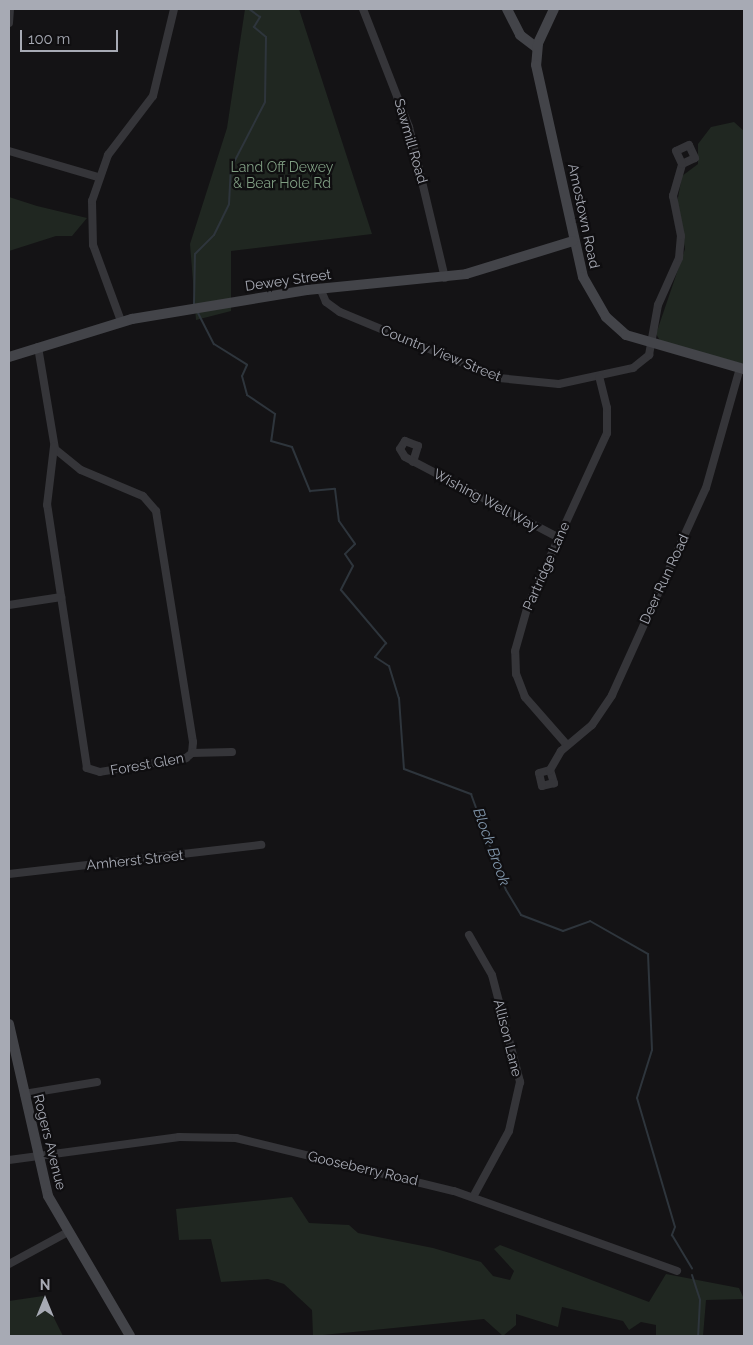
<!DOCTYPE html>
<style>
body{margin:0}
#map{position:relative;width:753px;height:1345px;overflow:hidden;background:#141315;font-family:Raleway,sans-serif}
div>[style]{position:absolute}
.green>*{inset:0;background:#202721}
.stream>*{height:2px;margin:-1px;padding:0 1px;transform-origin:1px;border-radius:1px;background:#2e353c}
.street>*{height:8px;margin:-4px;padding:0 4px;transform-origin:4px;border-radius:4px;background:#353539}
.secondary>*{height:10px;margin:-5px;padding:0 5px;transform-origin:5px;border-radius:5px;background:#434449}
span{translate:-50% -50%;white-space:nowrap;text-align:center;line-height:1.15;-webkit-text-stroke:4.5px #0f0e10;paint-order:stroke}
.street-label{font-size:14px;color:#a7aab4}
.park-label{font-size:14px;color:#7f9d82}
.water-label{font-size:15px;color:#8196ab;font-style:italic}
.frame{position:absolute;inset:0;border:10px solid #a7aab4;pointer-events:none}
.north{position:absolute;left:20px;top:1275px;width:50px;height:50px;-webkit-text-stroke:4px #0f0e10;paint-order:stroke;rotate:0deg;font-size:14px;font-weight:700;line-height:20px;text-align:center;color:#a7aab4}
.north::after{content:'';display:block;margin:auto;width:18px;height:22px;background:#a7aab4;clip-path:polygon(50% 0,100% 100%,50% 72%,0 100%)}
.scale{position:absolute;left:20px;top:30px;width:98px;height:22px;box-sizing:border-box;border:2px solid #a7aab4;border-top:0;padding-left:6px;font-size:15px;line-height:18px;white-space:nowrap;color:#a7aab4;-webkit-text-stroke:4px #0f0e10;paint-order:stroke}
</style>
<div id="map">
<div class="green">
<i style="clip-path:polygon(245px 9px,299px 9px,372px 234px,231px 251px,231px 311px,196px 320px,190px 244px,227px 128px)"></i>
<i style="clip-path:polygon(734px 122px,744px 131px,744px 364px,661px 342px,656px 334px,685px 249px,677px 203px,682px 176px,698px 164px,698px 144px,711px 127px)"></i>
<i style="clip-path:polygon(9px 197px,37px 206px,87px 218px,72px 236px,56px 236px,9px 251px)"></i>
<i style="clip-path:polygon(292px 1197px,309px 1223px,349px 1225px,358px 1233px,433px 1248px,481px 1262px,493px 1276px,510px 1280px,514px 1271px,494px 1249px,500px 1245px,649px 1302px,666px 1274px,739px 1288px,744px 1299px,706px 1300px,703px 1336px,656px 1336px,656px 1325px,641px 1322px,629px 1330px,623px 1321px,562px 1307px,558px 1327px,516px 1314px,516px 1325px,503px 1336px,484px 1319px,313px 1336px,312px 1310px,284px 1284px,268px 1279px,221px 1282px,211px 1239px,179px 1240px,176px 1209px)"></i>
<i style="clip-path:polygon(43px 1296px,63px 1336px,9px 1336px,9px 1301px)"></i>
</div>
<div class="stream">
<i style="left:194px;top:304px;width:50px;rotate:-88.9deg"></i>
<i style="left:195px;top:254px;width:27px;rotate:-45deg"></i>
<i style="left:214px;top:235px;width:34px;rotate:-64deg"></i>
<i style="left:229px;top:204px;width:36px;rotate:-87deg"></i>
<i style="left:231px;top:168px;width:74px;rotate:-62.7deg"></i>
<i style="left:265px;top:102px;width:65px;rotate:-89.1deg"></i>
<i style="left:266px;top:37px;width:16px;rotate:-140deg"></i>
<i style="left:254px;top:27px;width:12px;rotate:-59deg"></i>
<i style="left:260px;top:17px;width:14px;rotate:-144deg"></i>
<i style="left:198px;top:313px;width:35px;rotate:63deg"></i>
<i style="left:214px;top:344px;width:39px;rotate:32deg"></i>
<i style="left:247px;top:365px;width:12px;rotate:114deg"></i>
<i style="left:242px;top:376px;width:20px;rotate:75deg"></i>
<i style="left:247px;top:395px;width:34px;rotate:34deg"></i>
<i style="left:275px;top:414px;width:27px;rotate:98deg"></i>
<i style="left:271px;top:441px;width:22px;rotate:16deg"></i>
<i style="left:292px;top:447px;width:48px;rotate:67.8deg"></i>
<i style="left:310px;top:491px;width:25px;rotate:-5deg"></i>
<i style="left:335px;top:489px;width:32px;rotate:83deg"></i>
<i style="left:339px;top:521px;width:28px;rotate:55deg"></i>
<i style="left:355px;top:544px;width:14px;rotate:135deg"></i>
<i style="left:345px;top:554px;width:14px;rotate:56deg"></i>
<i style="left:353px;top:566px;width:27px;rotate:117deg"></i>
<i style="left:341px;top:590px;width:70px;rotate:49.7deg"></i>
<i style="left:386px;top:643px;width:18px;rotate:128deg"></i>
<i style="left:375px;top:657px;width:17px;rotate:33deg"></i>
<i style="left:389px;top:666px;width:34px;rotate:73deg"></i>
<i style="left:399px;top:698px;width:71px;rotate:86deg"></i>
<i style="left:404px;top:769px;width:72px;rotate:20.5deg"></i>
<i style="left:471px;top:794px;width:102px;rotate:70deg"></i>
<i style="left:506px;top:890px;width:29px;rotate:59deg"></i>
<i style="left:521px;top:915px;width:45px;rotate:20.9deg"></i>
<i style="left:563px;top:931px;width:29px;rotate:-20deg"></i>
<i style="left:590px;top:921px;width:67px;rotate:29.6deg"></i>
<i style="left:648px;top:954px;width:96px;rotate:87.6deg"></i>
<i style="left:652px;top:1050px;width:50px;rotate:107.4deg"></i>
<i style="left:637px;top:1098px;width:134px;rotate:73.6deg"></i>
<i style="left:675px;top:1227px;width:9px;rotate:111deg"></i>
<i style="left:672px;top:1235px;width:39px;rotate:59deg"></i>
<i style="left:692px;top:1275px;width:26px;rotate:72deg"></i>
<i style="left:700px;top:1300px;width:36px;rotate:93deg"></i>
</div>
<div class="street">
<i style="left:363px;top:9px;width:127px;rotate:68.7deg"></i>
<i style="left:409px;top:127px;width:155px;rotate:76.6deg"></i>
<i style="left:9px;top:23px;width:14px;rotate:-86deg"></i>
<i style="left:9px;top:151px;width:93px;rotate:16.3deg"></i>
<i style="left:320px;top:288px;width:15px;rotate:67deg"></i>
<i style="left:326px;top:302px;width:17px;rotate:36deg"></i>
<i style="left:340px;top:312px;width:172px;rotate:22.5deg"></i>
<i style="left:499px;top:378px;width:60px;rotate:5.7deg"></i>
<i style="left:559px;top:384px;width:76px;rotate:-12.2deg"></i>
<i style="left:633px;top:368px;width:21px;rotate:-39deg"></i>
<i style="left:649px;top:355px;width:51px;rotate:-79.8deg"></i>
<i style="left:658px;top:305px;width:51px;rotate:-65.9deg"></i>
<i style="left:679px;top:258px;width:22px;rotate:-85deg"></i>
<i style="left:681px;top:236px;width:41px;rotate:-101.3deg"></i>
<i style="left:673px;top:196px;width:33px;rotate:-74deg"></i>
<i style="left:682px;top:164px;width:14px;rotate:-25deg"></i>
<i style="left:695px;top:158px;width:14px;rotate:-115deg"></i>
<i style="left:689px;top:145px;width:14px;rotate:155deg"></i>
<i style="left:676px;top:151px;width:14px;rotate:65deg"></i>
<i style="left:121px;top:321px;width:81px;rotate:-110.2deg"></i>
<i style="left:93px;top:245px;width:44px;rotate:-91.3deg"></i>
<i style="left:92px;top:201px;width:49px;rotate:-70.8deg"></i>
<i style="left:108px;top:155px;width:74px;rotate:-52.7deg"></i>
<i style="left:153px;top:96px;width:89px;rotate:-76.4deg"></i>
<i style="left:38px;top:347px;width:103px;rotate:80.5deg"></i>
<i style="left:55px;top:449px;width:33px;rotate:39deg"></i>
<i style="left:81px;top:470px;width:67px;rotate:22.8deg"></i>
<i style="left:143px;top:496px;width:20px;rotate:49deg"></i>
<i style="left:156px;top:511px;width:234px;rotate:80.9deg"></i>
<i style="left:193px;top:742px;width:11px;rotate:95deg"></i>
<i style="left:192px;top:753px;width:8px;rotate:140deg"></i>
<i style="left:186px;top:758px;width:87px;rotate:170.8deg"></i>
<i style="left:100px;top:772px;width:14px;rotate:-163deg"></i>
<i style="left:87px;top:768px;width:266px;rotate:-98.6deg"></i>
<i style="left:47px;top:505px;width:59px;rotate:-83.2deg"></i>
<i style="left:413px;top:462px;width:17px;rotate:-73deg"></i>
<i style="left:418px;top:446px;width:14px;rotate:-159deg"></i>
<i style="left:405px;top:441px;width:9px;rotate:122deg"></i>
<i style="left:400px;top:449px;width:9px;rotate:58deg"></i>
<i style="left:405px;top:457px;width:174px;rotate:27.7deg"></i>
<i style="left:9px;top:605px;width:53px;rotate:-8.7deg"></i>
<i style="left:567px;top:745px;width:64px;rotate:-131.2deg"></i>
<i style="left:525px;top:697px;width:25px;rotate:-111deg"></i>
<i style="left:516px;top:674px;width:23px;rotate:-92deg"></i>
<i style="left:515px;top:651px;width:48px;rotate:-74.2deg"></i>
<i style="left:528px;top:605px;width:189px;rotate:-65.3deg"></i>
<i style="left:607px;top:433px;width:25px;rotate:-90deg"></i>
<i style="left:607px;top:408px;width:32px;rotate:-104deg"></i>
<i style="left:192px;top:753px;width:40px;rotate:-1.4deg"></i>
<i style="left:550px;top:770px;width:14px;rotate:73deg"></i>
<i style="left:554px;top:783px;width:12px;rotate:166deg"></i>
<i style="left:542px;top:786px;width:13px;rotate:-103deg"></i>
<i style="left:539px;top:773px;width:11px;rotate:-15deg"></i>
<i style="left:550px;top:770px;width:22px;rotate:-60deg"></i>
<i style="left:561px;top:751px;width:40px;rotate:-40deg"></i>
<i style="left:592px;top:725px;width:36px;rotate:-56deg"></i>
<i style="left:612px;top:695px;width:227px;rotate:-65.6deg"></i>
<i style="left:706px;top:488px;width:125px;rotate:-74.2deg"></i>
<i style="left:9px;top:874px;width:254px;rotate:-6.6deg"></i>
<i style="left:469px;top:935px;width:46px;rotate:60.1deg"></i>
<i style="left:492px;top:975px;width:111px;rotate:75.3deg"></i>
<i style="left:520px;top:1082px;width:50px;rotate:102.7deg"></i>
<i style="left:509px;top:1131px;width:75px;rotate:118.6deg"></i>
<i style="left:24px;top:1094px;width:74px;rotate:-9.3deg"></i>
<i style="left:9px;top:1160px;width:172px;rotate:-7.7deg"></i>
<i style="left:179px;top:1137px;width:57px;rotate:1deg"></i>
<i style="left:236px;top:1138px;width:224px;rotate:13.7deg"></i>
<i style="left:454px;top:1191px;width:237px;rotate:19.7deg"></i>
<i style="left:9px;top:1264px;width:65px;rotate:-28.5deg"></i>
</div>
<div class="secondary">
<i style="left:507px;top:9px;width:29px;rotate:63deg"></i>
<i style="left:520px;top:35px;width:21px;rotate:37deg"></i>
<i style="left:554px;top:9px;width:38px;rotate:115deg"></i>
<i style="left:538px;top:44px;width:21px;rotate:95deg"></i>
<i style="left:536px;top:65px;width:217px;rotate:77.5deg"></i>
<i style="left:583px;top:277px;width:46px;rotate:60.1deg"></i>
<i style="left:606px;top:317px;width:27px;rotate:42deg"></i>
<i style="left:626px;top:335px;width:123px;rotate:16.1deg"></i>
<i style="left:9px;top:357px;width:129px;rotate:-17.2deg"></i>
<i style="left:132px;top:319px;width:177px;rotate:-9.4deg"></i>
<i style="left:307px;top:290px;width:160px;rotate:-5.7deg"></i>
<i style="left:466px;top:274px;width:112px;rotate:-17.1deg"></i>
<i style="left:9px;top:1024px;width:176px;rotate:77.2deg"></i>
<i style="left:48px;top:1196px;width:162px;rotate:59.6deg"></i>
</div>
<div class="street-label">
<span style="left:411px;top:141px;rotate:74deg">Sawmill Road</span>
<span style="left:584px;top:216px;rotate:78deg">Amostown Road</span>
<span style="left:288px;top:280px;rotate:-8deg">Dewey Street</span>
<span style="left:441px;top:353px;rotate:22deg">Country View Street</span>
<span style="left:486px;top:500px;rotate:28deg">Wishing Well Way</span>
<span style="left:546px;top:566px;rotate:-66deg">Partridge Lane</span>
<span style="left:664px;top:579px;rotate:-65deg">Deer Run Road</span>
<span style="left:147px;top:764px;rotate:-10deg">Forest Glen</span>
<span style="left:135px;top:860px;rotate:-6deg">Amherst Street</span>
<span style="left:508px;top:1038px;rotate:76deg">Allison Lane</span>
<span style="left:50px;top:1142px;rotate:76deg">Rogers Avenue</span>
<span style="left:363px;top:1168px;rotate:13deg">Gooseberry Road</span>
</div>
<div class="park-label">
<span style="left:282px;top:175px">Land Off Dewey<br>&amp; Bear Hole Rd</span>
</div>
<div class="water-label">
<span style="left:491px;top:847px;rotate:70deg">Block Brook</span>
</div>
<div class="frame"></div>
<div class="north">N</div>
<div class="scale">100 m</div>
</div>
